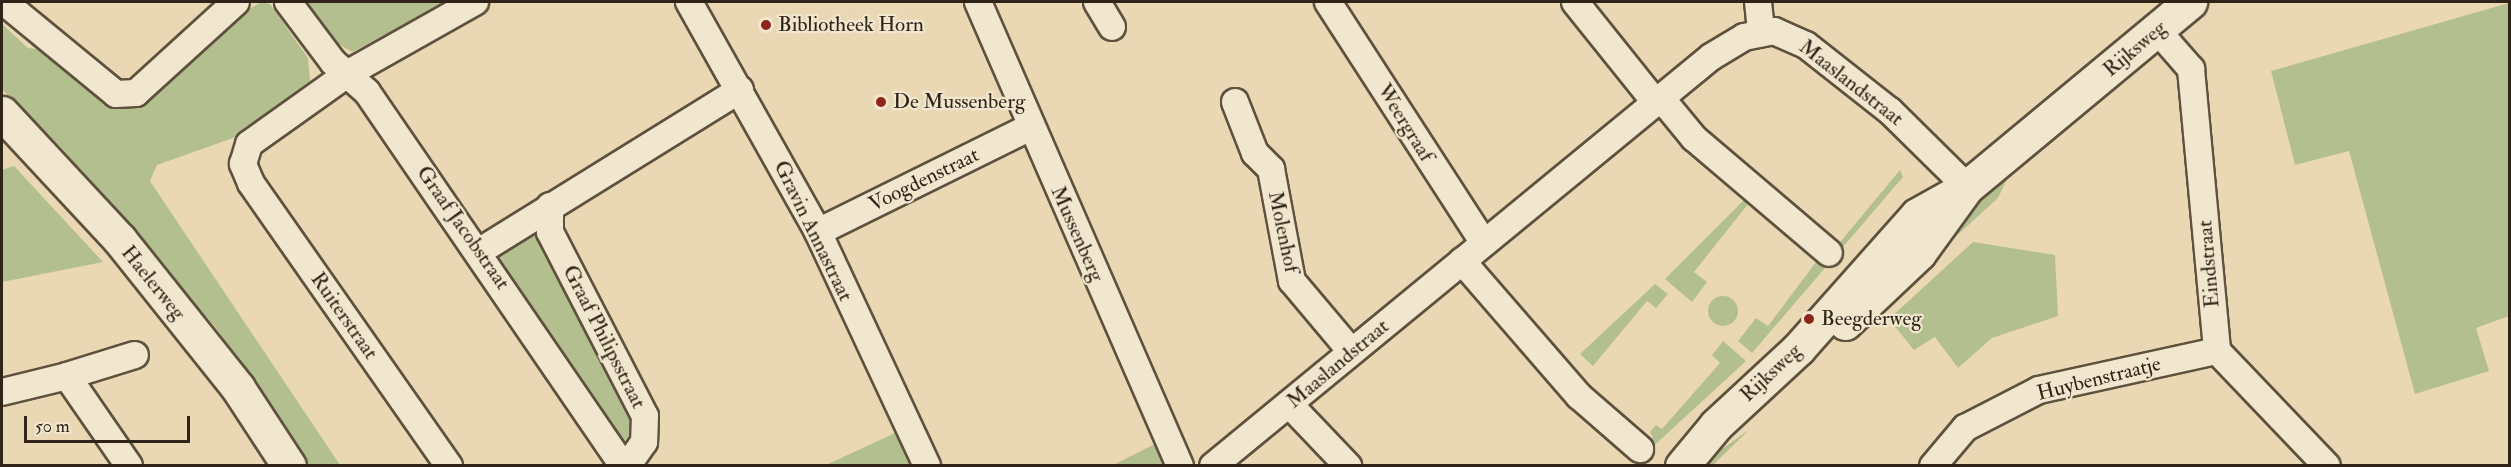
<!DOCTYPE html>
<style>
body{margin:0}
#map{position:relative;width:2511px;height:467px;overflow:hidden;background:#ead8b4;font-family:"IM FELL Double Pica",serif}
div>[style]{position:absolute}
.green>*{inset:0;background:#b4bf8f}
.round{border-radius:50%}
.roads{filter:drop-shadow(2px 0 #5e513e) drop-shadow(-2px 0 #5e513e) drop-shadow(0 2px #5e513e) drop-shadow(0 -2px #5e513e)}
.street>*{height:26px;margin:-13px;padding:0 13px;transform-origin:13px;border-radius:13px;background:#f1e6ce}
.secondary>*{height:33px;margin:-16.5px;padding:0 16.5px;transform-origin:16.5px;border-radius:16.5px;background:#f1e6ce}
.dots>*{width:16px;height:16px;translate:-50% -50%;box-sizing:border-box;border:3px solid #f1e6ce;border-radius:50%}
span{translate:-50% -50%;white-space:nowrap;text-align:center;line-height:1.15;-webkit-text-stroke:4.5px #f1e6ce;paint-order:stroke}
.poi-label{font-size:21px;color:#2f2417}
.left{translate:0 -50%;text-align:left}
.street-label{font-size:21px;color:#2f2417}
.frame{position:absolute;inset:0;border:3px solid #2f2417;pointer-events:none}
.scale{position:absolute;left:24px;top:416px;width:166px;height:27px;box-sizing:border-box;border:3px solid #2f2417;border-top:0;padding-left:8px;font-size:18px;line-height:21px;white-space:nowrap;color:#2f2417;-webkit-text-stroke:4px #f1e6ce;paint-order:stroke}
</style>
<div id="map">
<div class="green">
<i style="clip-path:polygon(262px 2px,270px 4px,308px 58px,310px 81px,233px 138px,157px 165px,150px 181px,340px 465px,310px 465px,216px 328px,2px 89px,2px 24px,28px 48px,44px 50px,104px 103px,128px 108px,234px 17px)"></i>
<i style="clip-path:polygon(303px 2px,449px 2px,352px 52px,326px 36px)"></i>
<i style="clip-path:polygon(2509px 3px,2509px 316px,2476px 328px,2489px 371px,2415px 394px,2349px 151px,2295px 165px,2271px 71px)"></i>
<i style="clip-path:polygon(14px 166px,103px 262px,2px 282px,2px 170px)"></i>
<i style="clip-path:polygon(2012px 169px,1998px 198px,1919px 270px,1984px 189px)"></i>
<i style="clip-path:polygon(1900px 170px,1903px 177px,1752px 353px,1738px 341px,1756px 318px,1768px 326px,1816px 262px,1821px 265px)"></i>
<i style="clip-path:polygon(1744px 200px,1748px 204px,1694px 272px,1707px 282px,1692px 302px,1665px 279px)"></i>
<i style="clip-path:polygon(538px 224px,634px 419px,634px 431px,626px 439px,618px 442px,496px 260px,498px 242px)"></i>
<i style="clip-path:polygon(1973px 242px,2055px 255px,2058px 316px,1992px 338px,1958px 368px,1935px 337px,1914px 350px,1889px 319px)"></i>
<i style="clip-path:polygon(1655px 284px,1668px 294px,1656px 308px,1647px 301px,1593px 366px,1580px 354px)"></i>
<i class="round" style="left:1708px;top:296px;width:30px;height:30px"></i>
<i style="clip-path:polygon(1723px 341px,1746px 361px,1647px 452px,1643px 448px,1653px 437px,1650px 432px,1656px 425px,1662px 429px,1720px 363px,1712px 355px)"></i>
<i style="clip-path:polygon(1750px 429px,1713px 465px,1701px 466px,1708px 459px)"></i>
<i style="clip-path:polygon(895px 433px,912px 465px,826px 465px)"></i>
<i style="clip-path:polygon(1157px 443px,1168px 466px,1111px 466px)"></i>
</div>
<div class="roads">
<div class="street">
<i style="left:4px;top:2px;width:145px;rotate:39.4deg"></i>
<i style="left:116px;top:94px;width:20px;rotate:-3deg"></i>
<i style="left:136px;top:93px;width:135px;rotate:-42.3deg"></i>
<i style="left:288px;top:2px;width:75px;rotate:53.1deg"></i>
<i style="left:333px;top:62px;width:45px;rotate:41.4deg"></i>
<i style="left:367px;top:92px;width:453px;rotate:55.6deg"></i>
<i style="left:689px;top:2px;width:264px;rotate:60.7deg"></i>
<i style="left:818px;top:232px;width:258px;rotate:65deg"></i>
<i style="left:978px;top:2px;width:506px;rotate:66.47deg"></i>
<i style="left:1097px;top:2px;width:29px;rotate:59deg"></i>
<i style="left:1328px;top:2px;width:287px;rotate:57.1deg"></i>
<i style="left:1575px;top:2px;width:129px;rotate:51.3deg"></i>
<i style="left:1758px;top:2px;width:30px;rotate:84deg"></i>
<i style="left:2157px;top:30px;width:52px;rotate:48.9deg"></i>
<i style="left:2191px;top:69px;width:283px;rotate:84.7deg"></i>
<i style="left:2217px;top:351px;width:159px;rotate:46.3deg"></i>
<i style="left:1661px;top:98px;width:52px;rotate:50.5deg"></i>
<i style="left:1694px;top:138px;width:177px;rotate:40.4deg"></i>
<i style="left:1235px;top:102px;width:55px;rotate:68.6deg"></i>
<i style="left:1255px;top:153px;width:23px;rotate:45deg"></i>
<i style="left:1271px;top:169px;width:114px;rotate:79.4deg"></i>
<i style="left:1292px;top:281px;width:92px;rotate:49.9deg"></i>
<i style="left:550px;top:206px;width:26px;rotate:90deg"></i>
<i style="left:550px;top:232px;width:207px;rotate:62.7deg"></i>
<i style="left:645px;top:416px;width:26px;rotate:92deg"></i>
<i style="left:644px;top:442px;width:29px;rotate:125deg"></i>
<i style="left:818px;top:232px;width:237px;rotate:-26.3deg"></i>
<i style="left:480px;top:251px;width:306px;rotate:-31.8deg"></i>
<i style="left:1462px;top:261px;width:179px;rotate:49.1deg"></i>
<i style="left:1579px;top:396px;width:81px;rotate:41deg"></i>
<i style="left:67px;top:376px;width:71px;rotate:-17.2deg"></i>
<i style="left:2px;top:392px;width:67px;rotate:-13.8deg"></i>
<i style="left:67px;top:376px;width:109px;rotate:55.4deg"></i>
<i style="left:1289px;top:404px;width:86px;rotate:46.4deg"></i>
<i style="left:449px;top:466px;width:345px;rotate:-125deg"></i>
<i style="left:251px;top:183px;width:21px;rotate:-113deg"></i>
<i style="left:243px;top:164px;width:21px;rotate:-73deg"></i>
<i style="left:249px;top:144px;width:120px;rotate:-35.5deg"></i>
<i style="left:347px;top:74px;width:147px;rotate:-29.4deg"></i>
<i style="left:1213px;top:466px;width:644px;rotate:-39.4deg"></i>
<i style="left:1711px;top:57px;width:39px;rotate:-31deg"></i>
<i style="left:1744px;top:37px;width:31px;rotate:-11deg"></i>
<i style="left:1774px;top:31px;width:35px;rotate:24deg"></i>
<i style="left:1806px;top:45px;width:107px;rotate:38.2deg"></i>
<i style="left:1890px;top:111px;width:108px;rotate:44.6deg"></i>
<i style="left:1933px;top:466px;width:50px;rotate:-49.9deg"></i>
<i style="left:1965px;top:428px;width:83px;rotate:-27.2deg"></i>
<i style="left:2039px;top:390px;width:182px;rotate:-12.4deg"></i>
</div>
<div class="secondary">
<i style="left:2px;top:113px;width:173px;rotate:47.1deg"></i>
<i style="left:120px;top:240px;width:189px;rotate:51.4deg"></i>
<i style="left:238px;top:388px;width:93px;rotate:56.8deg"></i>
<i style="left:1845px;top:323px;width:102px;rotate:-43.4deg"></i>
<i style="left:1919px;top:253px;width:82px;rotate:-54deg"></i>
<i style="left:1682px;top:466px;width:53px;rotate:-50.3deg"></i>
<i style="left:1716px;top:425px;width:112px;rotate:-42.8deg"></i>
<i style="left:1798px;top:349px;width:179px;rotate:-48.4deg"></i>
<i style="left:1917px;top:215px;width:57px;rotate:-29.2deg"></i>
<i style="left:1967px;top:187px;width:290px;rotate:-39.7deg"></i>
</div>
</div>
<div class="dots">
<i style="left:766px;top:25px;background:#8f2418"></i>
<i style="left:881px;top:102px;background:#8f2418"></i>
<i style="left:1809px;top:319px;background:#8f2418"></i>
</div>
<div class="poi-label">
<span class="left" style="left:778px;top:25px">Bibliotheek Horn</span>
<span class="left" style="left:893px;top:102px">De Mussenberg</span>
<span class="left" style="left:1821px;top:319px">Beegderweg</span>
</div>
<div class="street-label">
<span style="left:2135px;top:49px;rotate:-40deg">Rijksweg</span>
<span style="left:1851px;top:83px;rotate:38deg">Maaslandstraat</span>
<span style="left:1405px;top:123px;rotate:58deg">Weergraaf</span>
<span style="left:924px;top:180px;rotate:-26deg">Voogdenstraat</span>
<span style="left:463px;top:228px;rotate:55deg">Graaf Jacobstraat</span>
<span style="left:813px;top:231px;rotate:64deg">Gravin Annastraat</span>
<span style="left:1283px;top:232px;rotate:78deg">Molenhof</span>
<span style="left:1077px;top:234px;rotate:66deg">Mussenberg</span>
<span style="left:2209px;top:264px;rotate:-95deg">Eindstraat</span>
<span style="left:153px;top:283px;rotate:51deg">Haelerweg</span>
<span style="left:344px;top:316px;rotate:55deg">Ruiterstraat</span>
<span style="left:604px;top:337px;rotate:63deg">Graaf Philipsstraat</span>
<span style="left:1338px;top:364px;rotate:-40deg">Maaslandstraat</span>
<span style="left:1771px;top:373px;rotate:-43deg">Rijksweg</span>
<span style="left:2099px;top:379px;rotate:-14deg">Huybenstraatje</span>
</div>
<div class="frame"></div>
<div class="scale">50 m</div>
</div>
